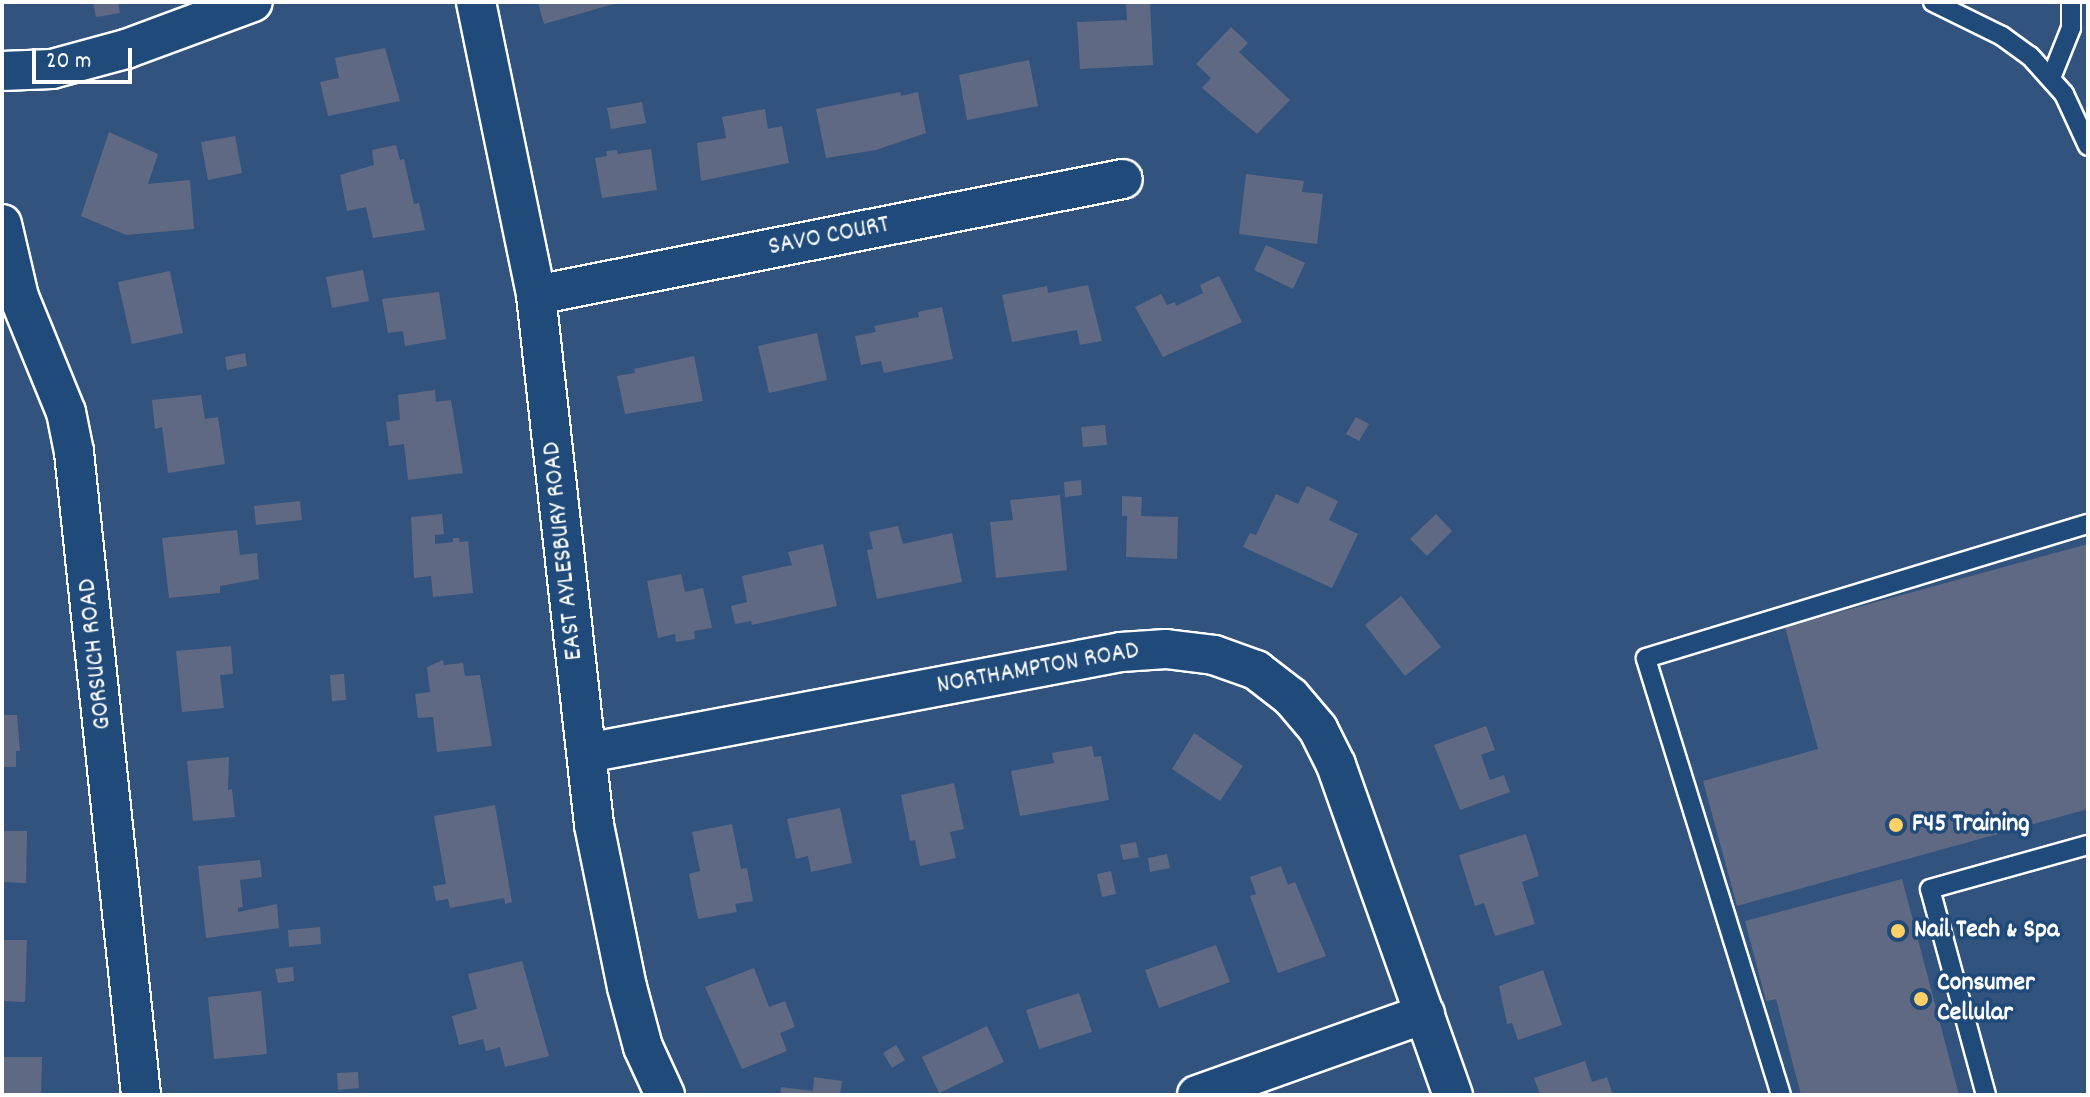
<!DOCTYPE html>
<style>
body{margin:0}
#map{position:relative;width:2090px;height:1097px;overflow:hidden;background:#32537d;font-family:Dekko,sans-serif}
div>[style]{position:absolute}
.building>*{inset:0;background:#606983}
.roads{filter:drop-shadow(2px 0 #fff) drop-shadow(-2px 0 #fff) drop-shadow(0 2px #fff) drop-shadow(0 -2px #fff)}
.service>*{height:18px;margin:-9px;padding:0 9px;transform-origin:9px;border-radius:9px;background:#1f4a7a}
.minor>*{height:38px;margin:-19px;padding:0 19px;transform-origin:19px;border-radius:19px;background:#1f4a7a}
.dots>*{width:22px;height:22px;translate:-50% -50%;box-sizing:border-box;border:4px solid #1f4a7a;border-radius:50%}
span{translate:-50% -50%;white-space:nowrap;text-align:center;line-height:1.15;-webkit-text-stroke:7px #1f4a7a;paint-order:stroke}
.street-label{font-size:26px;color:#fff}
.poi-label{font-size:26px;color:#fff;font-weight:700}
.left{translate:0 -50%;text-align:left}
.frame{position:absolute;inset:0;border:4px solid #fff;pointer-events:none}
.scale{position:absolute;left:32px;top:48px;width:100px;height:36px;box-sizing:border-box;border:4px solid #fff;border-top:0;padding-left:10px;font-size:24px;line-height:28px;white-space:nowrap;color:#fff;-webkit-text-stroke:6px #1f4a7a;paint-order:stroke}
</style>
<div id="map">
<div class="building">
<i style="clip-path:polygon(93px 2px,118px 2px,120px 13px,96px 17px)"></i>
<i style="clip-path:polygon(538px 2px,616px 2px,617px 3px,544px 24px)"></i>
<i style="clip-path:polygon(1126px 2px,1150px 2px,1153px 65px,1080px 69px,1077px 22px,1127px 20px)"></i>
<i style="clip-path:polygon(1231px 27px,1248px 43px,1239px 52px,1290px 100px,1257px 134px,1202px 88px,1211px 78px,1196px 64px)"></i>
<i style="clip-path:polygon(385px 48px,400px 101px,328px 116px,320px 82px,339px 78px,335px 58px)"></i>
<i style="clip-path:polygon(1029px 60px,1038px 106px,967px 120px,959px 75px)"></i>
<i style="clip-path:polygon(900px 92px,901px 96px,918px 92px,926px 133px,876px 150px,826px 158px,816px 109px)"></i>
<i style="clip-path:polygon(642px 102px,646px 123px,611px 129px,607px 108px)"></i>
<i style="clip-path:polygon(765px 109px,768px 129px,782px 126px,789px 163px,701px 181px,697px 143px,726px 138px,722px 117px)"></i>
<i style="clip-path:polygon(109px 132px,158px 154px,148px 184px,190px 180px,194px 229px,126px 235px,81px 216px)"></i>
<i style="clip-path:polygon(235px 136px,242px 173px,208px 180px,201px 142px)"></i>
<i style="clip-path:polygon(396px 145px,400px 160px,404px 159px,414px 204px,419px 203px,425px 230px,373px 238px,366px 207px,347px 211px,340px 175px,374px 165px,372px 150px)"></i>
<i style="clip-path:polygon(651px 149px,657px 190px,602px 198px,595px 158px,607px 156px,606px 151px,617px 150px,618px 154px)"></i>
<i style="clip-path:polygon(1246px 174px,1304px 181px,1302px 192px,1323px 194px,1317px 244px,1239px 234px)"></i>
<i style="clip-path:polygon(1266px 245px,1305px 263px,1293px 289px,1254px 270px)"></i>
<i style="clip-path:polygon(363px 270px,369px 301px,332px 308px,326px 277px)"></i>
<i style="clip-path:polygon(170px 271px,183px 333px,132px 344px,118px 282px)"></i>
<i style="clip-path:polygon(1219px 276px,1242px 322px,1163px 357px,1135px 307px,1161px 294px,1167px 305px,1175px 302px,1176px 306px,1203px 293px,1200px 285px)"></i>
<i style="clip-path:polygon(1088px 285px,1102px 341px,1080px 345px,1077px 330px,1012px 342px,1002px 295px,1047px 286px,1048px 293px)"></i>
<i style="clip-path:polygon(439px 292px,446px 339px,405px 346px,403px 331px,388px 333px,382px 299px)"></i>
<i style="clip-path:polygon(942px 307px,953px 359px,884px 373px,881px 361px,861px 365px,855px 336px,876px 332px,874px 326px,919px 317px,918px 312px)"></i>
<i style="clip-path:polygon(817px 333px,827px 380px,769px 393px,758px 346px)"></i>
<i style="clip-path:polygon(245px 353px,247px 366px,227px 370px,225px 357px)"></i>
<i style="clip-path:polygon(694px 356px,703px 401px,625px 414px,617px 376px,635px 373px,634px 369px)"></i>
<i style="clip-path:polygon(435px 390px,436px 402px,451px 400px,463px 473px,408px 480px,404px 444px,389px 446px,386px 422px,400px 420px,398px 395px)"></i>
<i style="clip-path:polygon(201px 395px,205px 419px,218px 417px,225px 464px,168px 473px,162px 427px,155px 429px,152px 400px)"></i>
<i style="clip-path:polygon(1356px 417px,1369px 424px,1359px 441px,1346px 434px)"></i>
<i style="clip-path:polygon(1105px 425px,1107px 445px,1083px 447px,1081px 427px)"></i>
<i style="clip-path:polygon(1081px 480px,1082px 495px,1065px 497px,1064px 482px)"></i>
<i style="clip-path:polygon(1307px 486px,1338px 501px,1329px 520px,1358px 534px,1332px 588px,1243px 547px,1250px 533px,1256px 535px,1276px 494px,1298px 504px)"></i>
<i style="clip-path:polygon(1060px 495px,1067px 570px,996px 578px,990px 522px,1013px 520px,1010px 500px)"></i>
<i style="clip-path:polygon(1122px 496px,1142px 497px,1141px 516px,1178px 517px,1177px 559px,1126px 557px,1127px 516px,1122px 516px)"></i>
<i style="clip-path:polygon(300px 501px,302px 520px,256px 525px,254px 506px)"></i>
<i style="clip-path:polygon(442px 514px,444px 534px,435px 535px,435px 544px,453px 542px,453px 538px,459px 538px,460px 542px,468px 541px,473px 593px,433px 597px,431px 576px,414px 578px,411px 517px)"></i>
<i style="clip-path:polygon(1436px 514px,1452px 531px,1427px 556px,1410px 539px)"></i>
<i style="clip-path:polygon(898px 526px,903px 544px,952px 533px,962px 582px,877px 599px,867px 550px,873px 549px,869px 532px)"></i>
<i style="clip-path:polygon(237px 530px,240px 555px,257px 553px,259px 579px,220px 586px,220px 593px,169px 598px,162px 538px)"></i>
<i style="clip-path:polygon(823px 544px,837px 606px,752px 625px,751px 621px,735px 624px,731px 606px,747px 602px,742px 576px,792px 565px,788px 552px)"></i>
<i style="clip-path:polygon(2088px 544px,2088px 809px,1737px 906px,1703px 781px,1818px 749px,1785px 627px)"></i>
<i style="clip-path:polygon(681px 574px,685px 592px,703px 588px,712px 628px,694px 631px,695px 639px,676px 642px,675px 634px,658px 638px,647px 581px)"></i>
<i style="clip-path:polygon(1401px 596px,1441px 647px,1405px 676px,1365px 625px)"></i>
<i style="clip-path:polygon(231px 646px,233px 674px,220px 675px,224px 708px,182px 712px,176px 651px)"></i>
<i style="clip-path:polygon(443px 660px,444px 665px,463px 663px,465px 676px,480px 675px,492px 746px,437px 752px,433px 717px,418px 718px,415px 694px,430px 692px,427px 667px)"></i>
<i style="clip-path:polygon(344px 674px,346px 700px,332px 701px,330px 675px)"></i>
<i style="clip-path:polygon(2px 715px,17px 715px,20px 751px,16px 751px,16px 767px,2px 767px)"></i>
<i style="clip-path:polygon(1486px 726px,1495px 750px,1481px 755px,1490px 780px,1504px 775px,1510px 792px,1460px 810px,1434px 745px)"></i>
<i style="clip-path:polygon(1194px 733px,1243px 766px,1220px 801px,1172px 769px)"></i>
<i style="clip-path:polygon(1092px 746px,1094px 757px,1101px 756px,1109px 800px,1020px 816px,1011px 771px,1054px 763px,1052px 753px)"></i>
<i style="clip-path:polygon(229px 757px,228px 790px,232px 789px,235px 817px,193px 821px,187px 761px)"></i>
<i style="clip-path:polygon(954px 783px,964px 829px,950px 832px,956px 858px,920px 866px,915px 840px,910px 841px,901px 795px)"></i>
<i style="clip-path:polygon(495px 805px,512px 902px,505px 904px,504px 898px,450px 908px,448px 899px,436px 901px,433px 886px,446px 884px,434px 816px)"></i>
<i style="clip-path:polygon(840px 808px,852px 863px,811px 872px,808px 856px,796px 859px,787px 819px)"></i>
<i style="clip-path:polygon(732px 824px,741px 869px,747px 868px,753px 901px,735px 904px,737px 912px,698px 919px,689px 874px,700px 871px,692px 832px)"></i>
<i style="clip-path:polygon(2px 831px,27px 831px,26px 883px,2px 882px)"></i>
<i style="clip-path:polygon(1526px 834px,1539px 876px,1522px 882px,1535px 924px,1495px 936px,1484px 903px,1475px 906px,1459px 855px)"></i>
<i style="clip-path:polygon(1136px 842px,1139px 857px,1123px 860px,1120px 845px)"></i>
<i style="clip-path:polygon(1167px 854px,1170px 868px,1150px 872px,1148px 858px)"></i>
<i style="clip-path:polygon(260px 860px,262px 877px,240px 880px,243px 907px,238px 908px,238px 912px,277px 904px,279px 928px,206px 938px,198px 866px)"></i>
<i style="clip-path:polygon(1281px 866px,1288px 885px,1295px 882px,1326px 956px,1278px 973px,1250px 896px,1256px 894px,1250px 877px)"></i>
<i style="clip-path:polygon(1111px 871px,1116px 894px,1102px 897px,1097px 874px)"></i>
<i style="clip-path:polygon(1902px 879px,1959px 1095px,1801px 1095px,1776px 999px,1766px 1001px,1745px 921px)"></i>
<i style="clip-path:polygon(320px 927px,321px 944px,289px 947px,288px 930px)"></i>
<i style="clip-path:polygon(2px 940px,27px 940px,25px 1002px,2px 1001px)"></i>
<i style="clip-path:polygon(1216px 945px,1230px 982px,1159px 1008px,1145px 970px)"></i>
<i style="clip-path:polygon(522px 961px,549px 1056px,505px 1067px,500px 1047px,486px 1051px,483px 1039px,459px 1045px,452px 1016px,477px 1009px,468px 974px)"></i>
<i style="clip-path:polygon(293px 967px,294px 981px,278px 983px,275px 969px)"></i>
<i style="clip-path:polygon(754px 968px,769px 1007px,785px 1001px,795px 1027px,780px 1033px,787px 1051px,742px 1069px,705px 987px)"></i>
<i style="clip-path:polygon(1543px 970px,1562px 1025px,1518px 1040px,1512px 1023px,1507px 1024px,1499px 986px)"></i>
<i style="clip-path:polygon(261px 991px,267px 1054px,214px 1059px,208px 997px)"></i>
<i style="clip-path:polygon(1079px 993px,1092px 1032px,1039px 1049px,1026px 1010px)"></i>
<i style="clip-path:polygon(987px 1026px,1004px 1062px,939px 1093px,922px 1057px)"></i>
<i style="clip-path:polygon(896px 1045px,905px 1060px,892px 1068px,883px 1053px)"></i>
<i style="clip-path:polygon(2px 1057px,42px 1057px,41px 1095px,2px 1095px)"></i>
<i style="clip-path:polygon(1585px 1061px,1592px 1082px,1607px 1077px,1613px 1095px,1540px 1095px,1534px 1078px)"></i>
<i style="clip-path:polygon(358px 1072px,359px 1088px,338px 1090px,337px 1073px)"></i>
<i style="clip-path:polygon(814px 1077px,842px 1081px,840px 1095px,780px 1095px,781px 1087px,813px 1091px)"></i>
</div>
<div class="roads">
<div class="service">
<i style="left:1933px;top:2px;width:77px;rotate:26.2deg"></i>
<i style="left:2002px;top:36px;width:34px;rotate:36deg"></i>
<i style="left:2030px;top:56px;width:51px;rotate:48.2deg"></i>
<i style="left:2064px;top:94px;width:57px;rotate:65.2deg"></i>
<i style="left:2051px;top:78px;width:54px;rotate:-68.2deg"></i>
<i style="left:2071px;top:28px;width:26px;rotate:-90deg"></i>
<i style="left:1781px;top:1095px;width:457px;rotate:-107.2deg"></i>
<i style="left:1646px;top:658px;width:462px;rotate:-16.9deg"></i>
<i style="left:1986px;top:1095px;width:213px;rotate:-105.2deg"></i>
<i style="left:1930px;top:889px;width:164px;rotate:-15.6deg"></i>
</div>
<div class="minor">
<i style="left:476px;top:2px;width:299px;rotate:78.4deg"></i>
<i style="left:536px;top:295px;width:533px;rotate:83.75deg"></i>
<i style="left:594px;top:825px;width:165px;rotate:78.5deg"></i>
<i style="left:627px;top:987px;width:62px;rotate:75.1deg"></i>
<i style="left:643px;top:1047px;width:53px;rotate:65.4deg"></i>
<i style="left:2px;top:71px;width:50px;rotate:-2.3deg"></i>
<i style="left:52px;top:69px;width:77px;rotate:-15.1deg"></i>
<i style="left:126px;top:49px;width:135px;rotate:-20.3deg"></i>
<i style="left:2px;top:224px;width:75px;rotate:76.9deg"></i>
<i style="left:19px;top:297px;width:124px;rotate:67.8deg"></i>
<i style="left:66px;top:412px;width:41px;rotate:78.7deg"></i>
<i style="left:74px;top:452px;width:646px;rotate:84.05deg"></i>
<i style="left:536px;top:295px;width:598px;rotate:-11.18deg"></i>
<i style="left:587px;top:753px;width:543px;rotate:-10.71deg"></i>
<i style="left:1121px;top:652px;width:45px;rotate:-3.8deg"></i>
<i style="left:1166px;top:649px;width:48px;rotate:7.1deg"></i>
<i style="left:1214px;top:655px;width:45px;rotate:19.7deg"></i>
<i style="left:1256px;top:670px;width:44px;rotate:37.6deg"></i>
<i style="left:1291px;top:697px;width:42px;rotate:49.8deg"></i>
<i style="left:1318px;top:729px;width:40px;rotate:63.4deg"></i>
<i style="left:1336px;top:765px;width:350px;rotate:70.5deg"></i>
<i style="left:1197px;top:1095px;width:242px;rotate:-19.6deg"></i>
</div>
</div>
<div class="dots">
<i style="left:1896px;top:825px;background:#ffd166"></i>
<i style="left:1898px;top:931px;background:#ffd166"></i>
<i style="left:1921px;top:999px;background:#ffd166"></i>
</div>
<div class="street-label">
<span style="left:829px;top:237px;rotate:-11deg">SAVO COURT</span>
<span style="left:564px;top:551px;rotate:-96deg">EAST AYLESBURY ROAD</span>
<span style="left:96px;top:654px;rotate:-96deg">GORSUCH ROAD</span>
<span style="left:1038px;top:669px;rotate:-10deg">NORTHAMPTON ROAD</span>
</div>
<div class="poi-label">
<span class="left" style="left:1912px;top:825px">F45 Training</span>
<span class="left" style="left:1914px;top:931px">Nail Tech &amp; Spa</span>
<span class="left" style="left:1937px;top:999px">Consumer<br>Cellular</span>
</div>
<div class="frame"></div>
<div class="scale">20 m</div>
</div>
